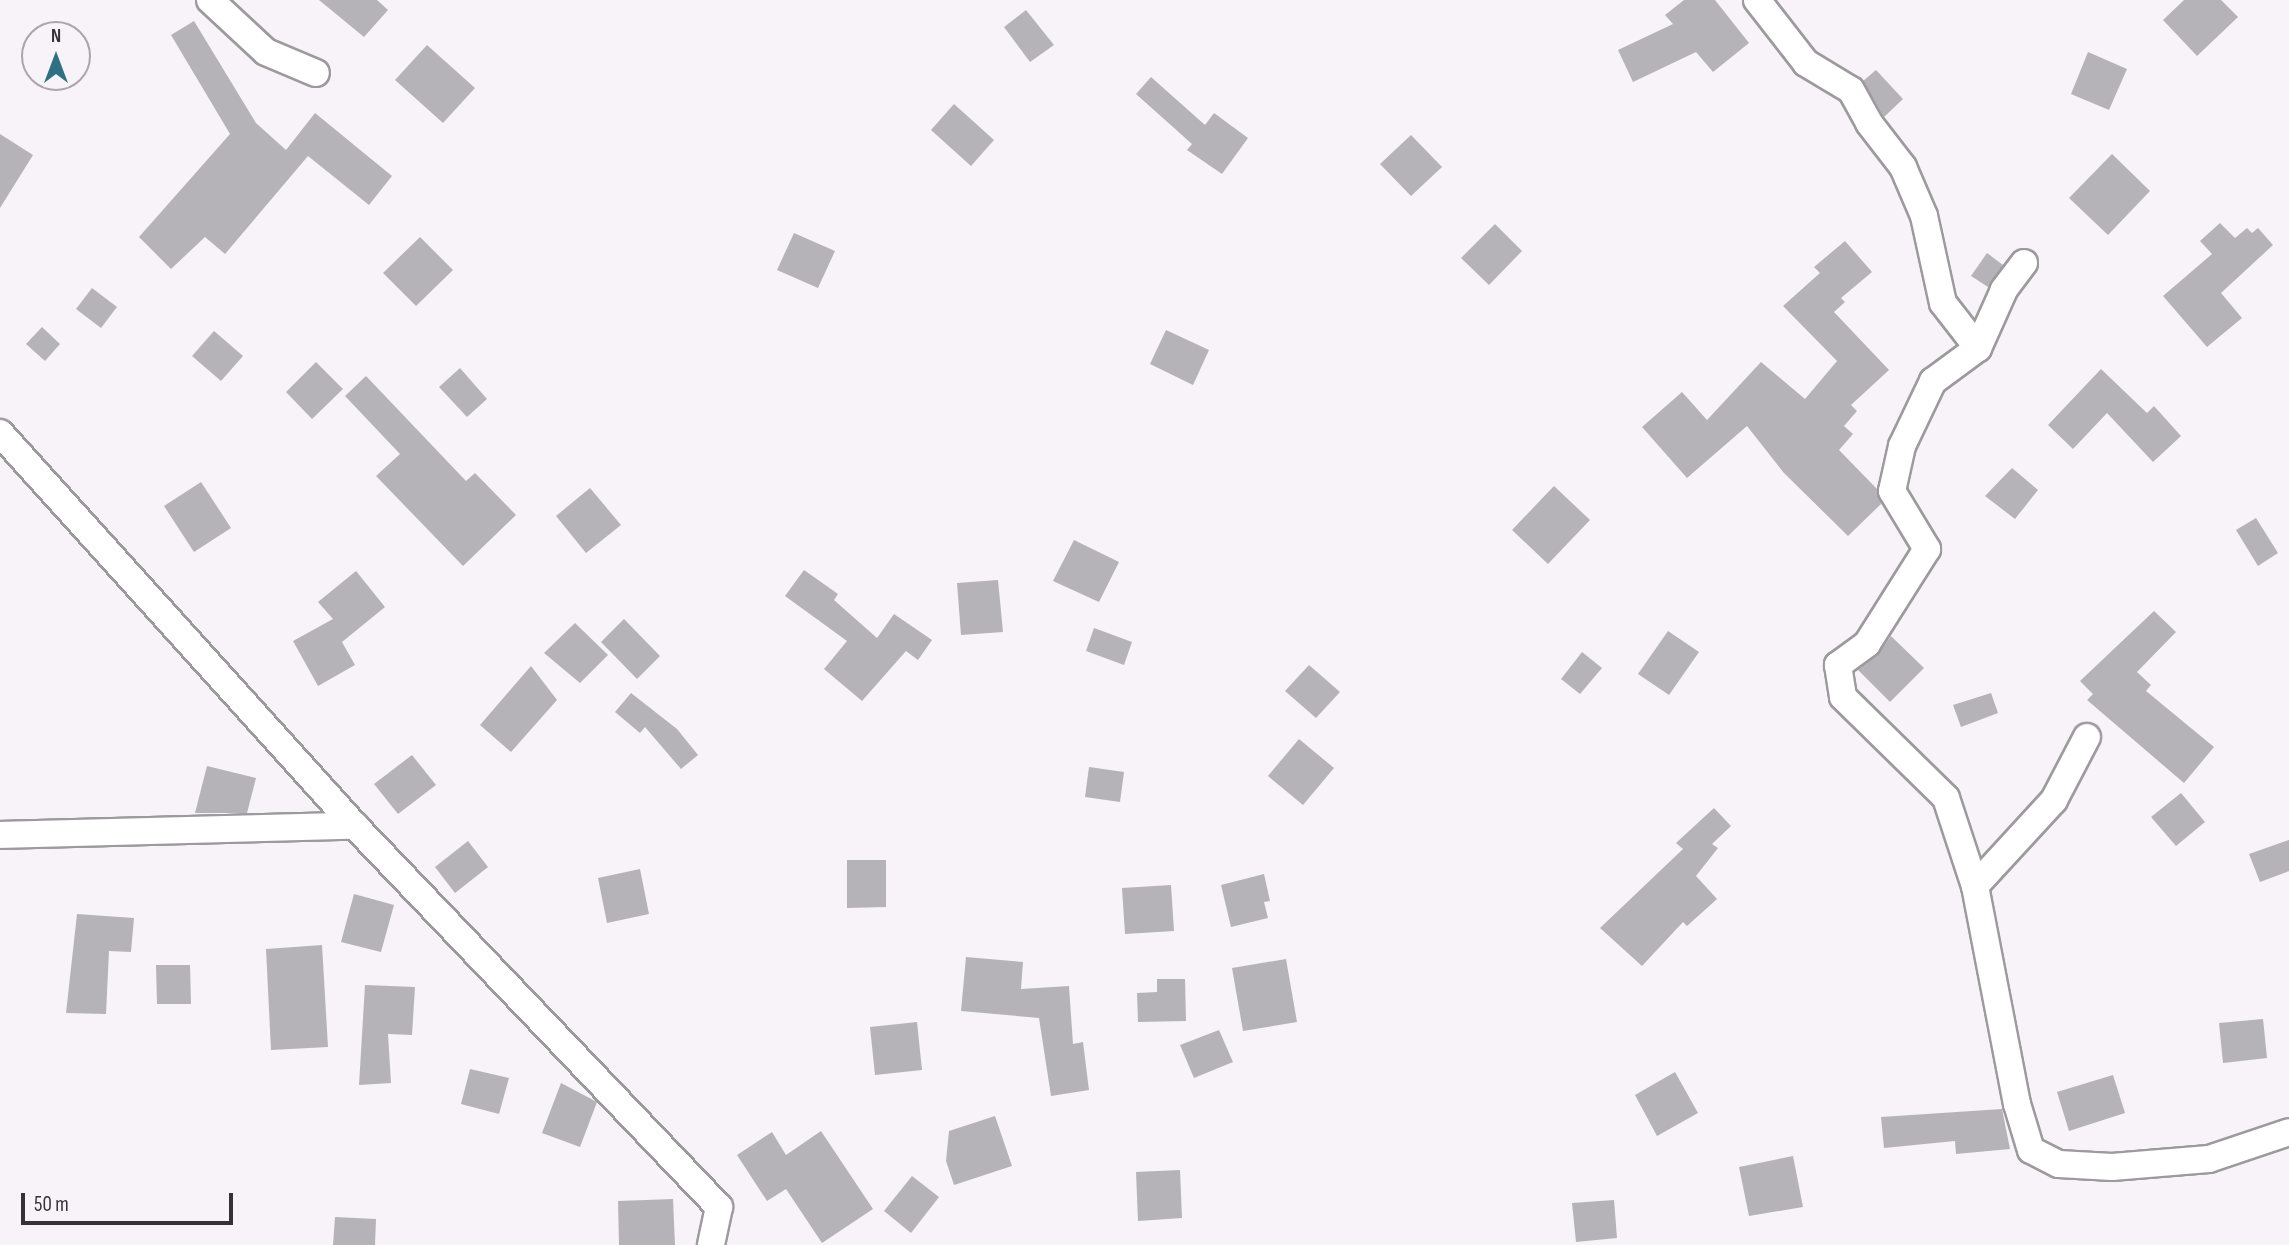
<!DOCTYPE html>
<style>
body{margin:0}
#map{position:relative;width:2289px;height:1245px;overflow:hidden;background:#f7f3f8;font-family:"Sofia Sans Condensed",sans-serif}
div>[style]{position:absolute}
.building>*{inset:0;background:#b6b3b8}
.roads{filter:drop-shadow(2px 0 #9d9a9e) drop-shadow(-2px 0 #9d9a9e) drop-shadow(0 2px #9d9a9e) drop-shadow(0 -2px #9d9a9e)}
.minor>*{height:26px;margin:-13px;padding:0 13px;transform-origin:13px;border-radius:13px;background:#fff}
span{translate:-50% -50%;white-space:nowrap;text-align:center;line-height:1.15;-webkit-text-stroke:7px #f7f3f8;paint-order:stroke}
.north{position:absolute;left:21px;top:21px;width:70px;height:70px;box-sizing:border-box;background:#f7f3f8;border:2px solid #a9a6aa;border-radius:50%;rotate:0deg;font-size:19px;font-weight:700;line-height:28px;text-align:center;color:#343234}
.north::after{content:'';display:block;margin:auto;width:24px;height:32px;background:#2f7084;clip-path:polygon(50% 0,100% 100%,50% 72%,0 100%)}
.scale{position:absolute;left:21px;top:1193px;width:212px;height:32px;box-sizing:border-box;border:4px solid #343234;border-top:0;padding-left:9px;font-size:21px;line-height:24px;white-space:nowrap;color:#343234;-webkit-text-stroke:5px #f7f3f8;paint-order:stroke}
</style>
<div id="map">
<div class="building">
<i style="clip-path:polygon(319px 0,377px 0,388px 10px,364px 37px)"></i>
<i style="clip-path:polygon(1684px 0,1715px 0,1749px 43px,1713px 72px,1696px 52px,1633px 82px,1618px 50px,1673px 24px,1665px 15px)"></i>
<i style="clip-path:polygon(2184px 0,2221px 0,2238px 17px,2197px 56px,2163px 20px)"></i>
<i style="clip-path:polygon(1026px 10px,1054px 45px,1030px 62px,1004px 27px)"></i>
<i style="clip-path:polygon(194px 21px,256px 123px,286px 150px,315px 113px,392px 176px,369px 205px,308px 156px,225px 254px,205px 237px,171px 269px,139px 237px,230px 134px,171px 35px)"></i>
<i style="clip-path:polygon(427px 45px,475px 88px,443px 123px,395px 80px)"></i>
<i style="clip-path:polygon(2088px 52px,2127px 69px,2109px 110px,2071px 94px)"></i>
<i style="clip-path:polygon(1876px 70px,1903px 99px,1884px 117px,1863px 81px)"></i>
<i style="clip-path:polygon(1151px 77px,1205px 125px,1214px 113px,1248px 138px,1222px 174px,1187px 150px,1192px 144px,1136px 94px)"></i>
<i style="clip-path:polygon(954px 104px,994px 140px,971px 166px,931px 130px)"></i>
<i style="clip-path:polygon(0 134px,33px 155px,0 208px)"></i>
<i style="clip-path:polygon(1411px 135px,1442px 167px,1411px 196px,1380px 164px)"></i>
<i style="clip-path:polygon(2112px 154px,2150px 191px,2108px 235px,2069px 198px)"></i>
<i style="clip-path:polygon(2220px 223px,2235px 238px,2247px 228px,2252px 233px,2258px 228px,2273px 245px,2221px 293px,2242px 318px,2207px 347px,2163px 296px,2212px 254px,2200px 241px)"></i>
<i style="clip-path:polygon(1495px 224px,1522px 251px,1489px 285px,1461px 258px)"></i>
<i style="clip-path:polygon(794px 233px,835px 251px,818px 288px,777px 270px)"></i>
<i style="clip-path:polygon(420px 237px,453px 270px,416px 306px,383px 273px)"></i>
<i style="clip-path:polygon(1845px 241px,1872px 272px,1841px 298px,1845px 302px,1834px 312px,1889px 370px,1851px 405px,1857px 411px,1844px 426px,1853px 434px,1839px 450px,1877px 489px,1881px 504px,1848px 536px,1784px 473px,1747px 426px,1687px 478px,1642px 427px,1682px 392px,1707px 420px,1761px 362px,1805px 399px,1837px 361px,1783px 306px,1820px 273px,1814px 267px)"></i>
<i style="clip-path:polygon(1987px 253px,2003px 265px,1988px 287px,1971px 276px)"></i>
<i style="clip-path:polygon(92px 288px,117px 307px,101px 328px,76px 309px)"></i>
<i style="clip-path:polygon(42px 327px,60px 344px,45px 361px,26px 344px)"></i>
<i style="clip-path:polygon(1166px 330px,1209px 350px,1193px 385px,1150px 364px)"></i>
<i style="clip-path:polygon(214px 331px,243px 356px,221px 381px,192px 356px)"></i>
<i style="clip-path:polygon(316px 362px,343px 389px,312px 419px,286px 392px)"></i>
<i style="clip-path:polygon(460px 368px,487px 399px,467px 417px,439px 387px)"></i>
<i style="clip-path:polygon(2101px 369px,2147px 413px,2154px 406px,2181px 436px,2153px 462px,2107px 413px,2073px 449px,2048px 425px)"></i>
<i style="clip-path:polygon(366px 376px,466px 481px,475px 473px,516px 515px,463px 566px,376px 476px,400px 454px,345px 396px)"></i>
<i style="clip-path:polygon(2012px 468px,2038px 490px,2015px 519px,1985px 496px)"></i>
<i style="clip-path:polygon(201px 482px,231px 528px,194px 552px,164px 506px)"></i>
<i style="clip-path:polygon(1554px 486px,1590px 520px,1548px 564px,1512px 530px)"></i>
<i style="clip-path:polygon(590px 488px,621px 525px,586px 553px,556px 516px)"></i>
<i style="clip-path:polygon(2256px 518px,2278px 553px,2258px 566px,2236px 530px)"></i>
<i style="clip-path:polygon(1074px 540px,1119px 562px,1099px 602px,1053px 581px)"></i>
<i style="clip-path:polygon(804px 570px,838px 594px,834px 600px,877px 638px,894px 614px,932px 640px,918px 660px,906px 651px,862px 701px,824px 669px,847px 641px,785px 596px)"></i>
<i style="clip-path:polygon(356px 571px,385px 607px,342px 642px,355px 665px,318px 686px,293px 641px,333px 619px,318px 602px)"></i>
<i style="clip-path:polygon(998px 580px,1003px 632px,961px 635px,957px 583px)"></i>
<i style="clip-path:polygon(2154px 611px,2176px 632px,2137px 672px,2151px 685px,2146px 691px,2214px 747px,2184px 783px,2087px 700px,2093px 694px,2080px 681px)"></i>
<i style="clip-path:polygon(624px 619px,660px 656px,637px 679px,601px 642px)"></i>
<i style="clip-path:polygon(575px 623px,608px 655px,580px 683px,544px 653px)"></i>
<i style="clip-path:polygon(1094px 628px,1132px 642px,1124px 665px,1086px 651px)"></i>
<i style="clip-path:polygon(1668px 631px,1699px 652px,1669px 695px,1638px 674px)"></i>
<i style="clip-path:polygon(1891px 636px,1924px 668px,1890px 702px,1858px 670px,1877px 656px)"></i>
<i style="clip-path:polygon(1582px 652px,1602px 668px,1580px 694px,1561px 679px)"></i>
<i style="clip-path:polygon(1309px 665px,1340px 692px,1316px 718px,1285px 691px)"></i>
<i style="clip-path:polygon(531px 666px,557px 700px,511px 752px,480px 725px)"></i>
<i style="clip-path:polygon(631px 693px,677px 729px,698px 755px,681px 769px,645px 727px,640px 733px,615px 712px)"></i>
<i style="clip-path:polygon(1991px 693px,1998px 713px,1961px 727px,1953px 705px)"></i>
<i style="clip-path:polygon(1299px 739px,1334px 768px,1303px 805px,1268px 776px)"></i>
<i style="clip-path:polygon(412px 755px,436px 785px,398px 814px,374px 784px)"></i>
<i style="clip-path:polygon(207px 766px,256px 778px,247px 813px,195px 813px)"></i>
<i style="clip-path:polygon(1089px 767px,1124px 772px,1120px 802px,1085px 797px)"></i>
<i style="clip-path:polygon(2181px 793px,2205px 822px,2176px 846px,2151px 817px)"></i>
<i style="clip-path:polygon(1714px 808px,1731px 826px,1712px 844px,1718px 848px,1696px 876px,1717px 899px,1687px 926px,1683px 922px,1642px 966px,1600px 928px,1683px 849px,1676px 843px)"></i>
<i style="clip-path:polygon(2289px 840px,2289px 871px,2260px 882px,2249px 854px)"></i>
<i style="clip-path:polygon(468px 841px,488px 867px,455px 893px,435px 867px)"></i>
<i style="clip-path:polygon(847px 860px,886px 860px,886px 907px,847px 908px)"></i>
<i style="clip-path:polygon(640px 869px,649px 914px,607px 923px,598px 878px)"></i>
<i style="clip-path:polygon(1264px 874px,1270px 901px,1264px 902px,1268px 918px,1231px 927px,1221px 885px)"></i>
<i style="clip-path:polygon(1171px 885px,1174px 931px,1125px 934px,1122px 888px)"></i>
<i style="clip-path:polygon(354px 894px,394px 905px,381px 952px,341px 942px)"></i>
<i style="clip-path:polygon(77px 914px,134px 918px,131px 952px,109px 951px,106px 1014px,66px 1013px)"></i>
<i style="clip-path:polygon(322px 945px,328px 1047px,271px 1050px,266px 949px)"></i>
<i style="clip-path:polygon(966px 957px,1023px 962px,1021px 989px,1069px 986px,1073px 1044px,1083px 1042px,1089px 1090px,1051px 1096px,1039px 1018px,961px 1011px)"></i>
<i style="clip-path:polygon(1286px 959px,1297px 1022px,1243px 1031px,1232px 968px)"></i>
<i style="clip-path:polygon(156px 965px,190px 965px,191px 1004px,157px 1004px)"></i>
<i style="clip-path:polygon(1157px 979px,1185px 979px,1186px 1021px,1138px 1022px,1137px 993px,1157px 992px)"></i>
<i style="clip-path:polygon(365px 985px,415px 987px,412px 1035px,388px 1034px,391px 1083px,359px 1085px)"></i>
<i style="clip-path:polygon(2263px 1019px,2267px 1058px,2223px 1063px,2219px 1023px)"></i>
<i style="clip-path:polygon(917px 1022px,922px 1070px,875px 1075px,870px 1027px)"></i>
<i style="clip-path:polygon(1219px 1030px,1233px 1062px,1194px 1078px,1180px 1045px)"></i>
<i style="clip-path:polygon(470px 1069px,509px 1078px,499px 1114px,461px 1104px)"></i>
<i style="clip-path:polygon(1675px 1072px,1698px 1113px,1657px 1136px,1635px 1095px)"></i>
<i style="clip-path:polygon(2113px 1075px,2125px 1113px,2069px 1131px,2057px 1092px)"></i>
<i style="clip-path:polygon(561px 1083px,597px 1102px,580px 1147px,542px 1133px)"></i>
<i style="clip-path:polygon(2002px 1109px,2010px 1149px,1956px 1154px,1955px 1141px,1884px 1148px,1881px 1117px)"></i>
<i style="clip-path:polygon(995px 1116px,1012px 1166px,954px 1185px,946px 1161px,949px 1131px)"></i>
<i style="clip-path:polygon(821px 1131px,873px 1209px,822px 1243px,786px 1189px,767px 1201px,737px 1155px,772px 1132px,786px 1155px)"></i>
<i style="clip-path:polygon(1793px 1156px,1803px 1207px,1749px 1216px,1739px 1167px)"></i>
<i style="clip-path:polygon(1180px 1170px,1182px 1218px,1138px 1221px,1136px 1172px)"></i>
<i style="clip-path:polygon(912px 1176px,939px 1197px,911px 1233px,884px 1211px)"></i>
<i style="clip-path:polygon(673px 1199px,675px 1245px,619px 1245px,618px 1201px)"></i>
<i style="clip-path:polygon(1614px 1200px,1617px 1238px,1576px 1242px,1572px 1203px)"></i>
<i style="clip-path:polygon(335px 1217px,376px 1219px,375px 1245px,333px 1245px)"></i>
</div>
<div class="roads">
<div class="minor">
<i style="left:210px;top:0;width:76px;rotate:42.9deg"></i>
<i style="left:266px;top:52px;width:54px;rotate:22.8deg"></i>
<i style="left:1757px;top:0;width:80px;rotate:52.1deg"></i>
<i style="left:1806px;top:63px;width:52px;rotate:31deg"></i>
<i style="left:1851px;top:90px;width:38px;rotate:61deg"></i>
<i style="left:1869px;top:123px;width:56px;rotate:52.3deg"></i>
<i style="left:1903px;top:167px;width:53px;rotate:66.8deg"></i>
<i style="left:1924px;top:216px;width:89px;rotate:77.7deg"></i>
<i style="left:1943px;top:303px;width:57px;rotate:52.1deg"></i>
<i style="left:2024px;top:263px;width:34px;rotate:127deg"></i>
<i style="left:2004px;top:290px;width:64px;rotate:114.1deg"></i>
<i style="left:1978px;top:348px;width:56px;rotate:143.7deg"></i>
<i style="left:1933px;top:381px;width:72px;rotate:115.5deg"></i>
<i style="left:1902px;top:446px;width:46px;rotate:102.5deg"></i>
<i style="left:1892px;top:491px;width:68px;rotate:58.9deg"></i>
<i style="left:1927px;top:549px;width:112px;rotate:122.3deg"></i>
<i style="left:1867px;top:644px;width:36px;rotate:144deg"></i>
<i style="left:1838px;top:665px;width:32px;rotate:81deg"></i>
<i style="left:1843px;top:697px;width:144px;rotate:44.4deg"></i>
<i style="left:1946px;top:798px;width:93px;rotate:71.8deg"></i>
<i style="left:1975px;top:886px;width:222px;rotate:79.1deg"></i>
<i style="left:2017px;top:1104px;width:48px;rotate:73.1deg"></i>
<i style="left:2031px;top:1150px;width:31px;rotate:27deg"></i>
<i style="left:2059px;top:1164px;width:53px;rotate:3.2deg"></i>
<i style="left:2112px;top:1167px;width:97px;rotate:-4.7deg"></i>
<i style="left:2209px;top:1159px;width:84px;rotate:-18.6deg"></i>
<i style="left:0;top:433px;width:530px;rotate:47.91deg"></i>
<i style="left:355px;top:826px;width:527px;rotate:46.31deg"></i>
<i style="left:719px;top:1207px;width:39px;rotate:102deg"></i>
<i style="left:0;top:835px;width:355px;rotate:-1.5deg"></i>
<i style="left:1975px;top:886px;width:117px;rotate:-47.4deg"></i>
<i style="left:2054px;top:800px;width:71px;rotate:-62.4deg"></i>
</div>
</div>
<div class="north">N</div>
<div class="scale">50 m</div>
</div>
